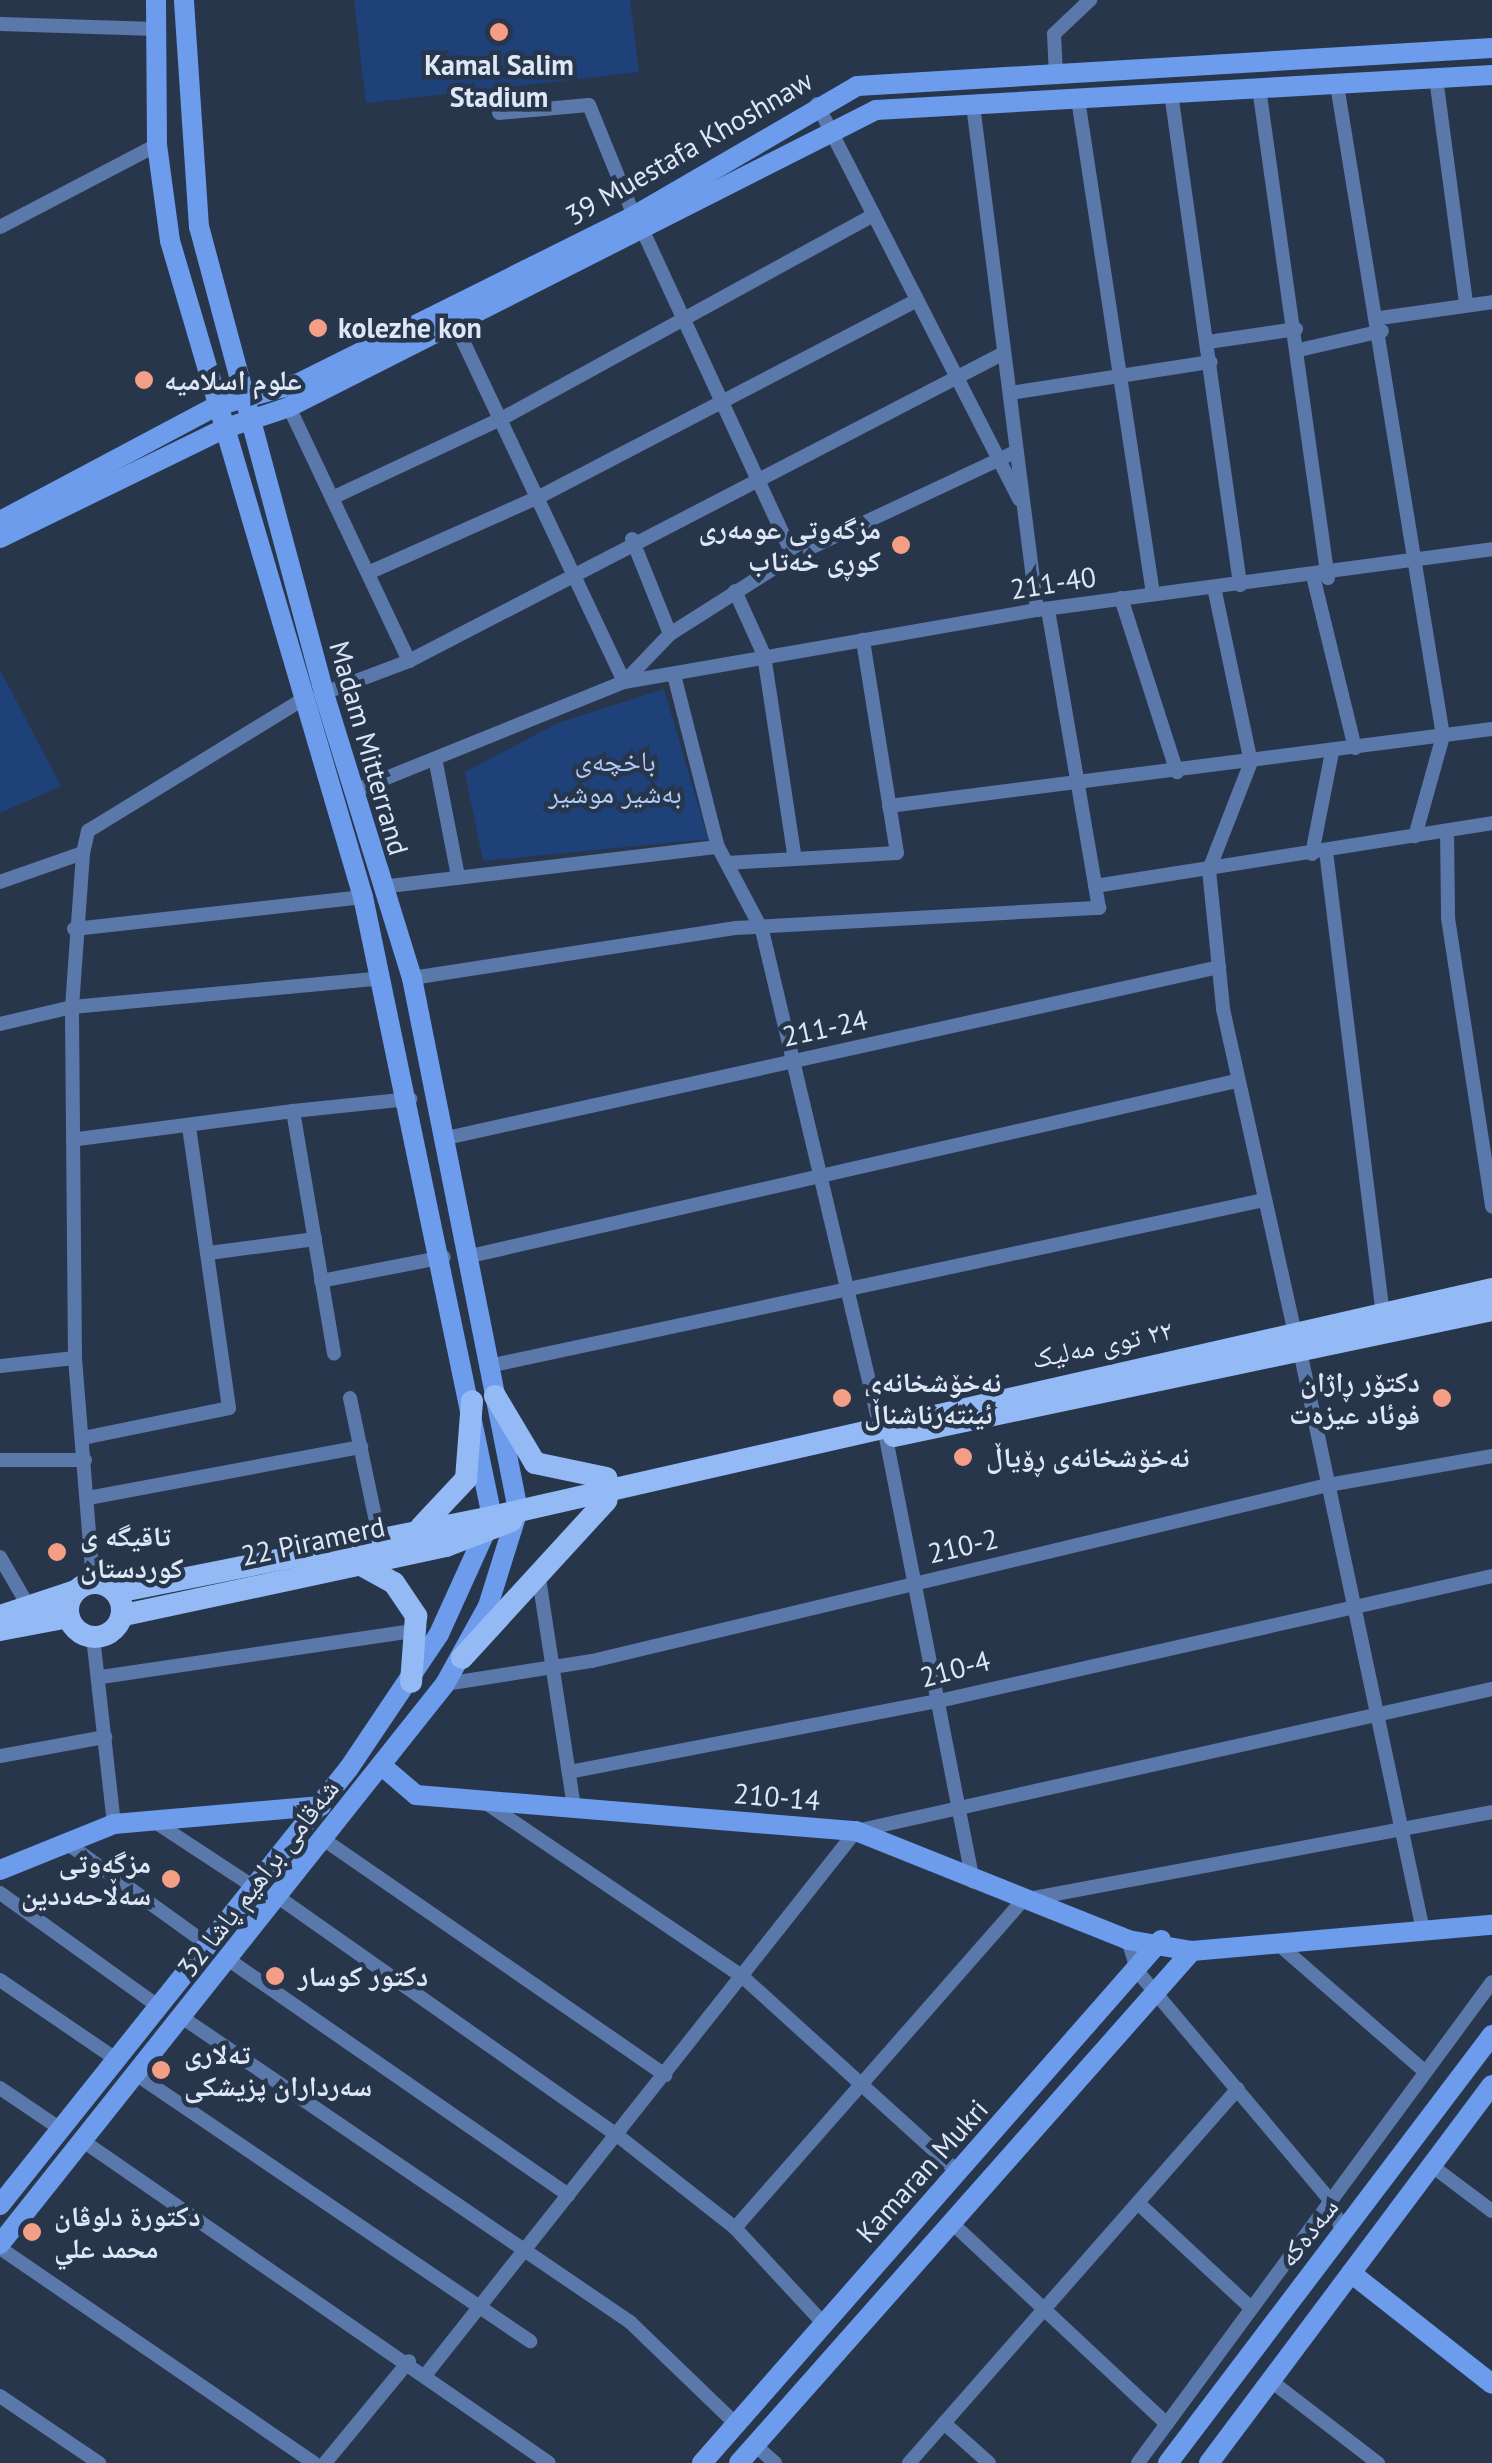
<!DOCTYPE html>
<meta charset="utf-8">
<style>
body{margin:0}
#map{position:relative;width:1492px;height:2463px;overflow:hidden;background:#28364c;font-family:"PT Sans","Noto Naskh Arabic",sans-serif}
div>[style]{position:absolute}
.green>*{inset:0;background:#1e417a}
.street>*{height:14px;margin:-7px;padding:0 7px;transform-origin:7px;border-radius:7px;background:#5a78a9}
.secondary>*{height:20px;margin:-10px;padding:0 10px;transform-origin:10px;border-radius:10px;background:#6c9ceb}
.primary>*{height:22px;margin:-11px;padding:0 11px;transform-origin:11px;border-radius:11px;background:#94baf6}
.primary>.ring{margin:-11px;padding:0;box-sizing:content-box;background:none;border:22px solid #94baf6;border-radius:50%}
.dots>*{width:28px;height:28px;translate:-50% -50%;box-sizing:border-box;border:5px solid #28364c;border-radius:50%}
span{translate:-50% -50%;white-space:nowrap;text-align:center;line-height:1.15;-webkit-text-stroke:9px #28364c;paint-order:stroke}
.poi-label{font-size:28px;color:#dee7f6;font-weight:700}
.left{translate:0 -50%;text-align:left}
.right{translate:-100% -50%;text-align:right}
.street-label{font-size:28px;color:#dee7f6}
.park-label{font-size:28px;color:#b4cdf6}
</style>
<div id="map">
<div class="green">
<i style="clip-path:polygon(354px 0,630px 0,639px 72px,366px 103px)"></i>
<i style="clip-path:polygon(0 670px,61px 786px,0 813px)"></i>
<i style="clip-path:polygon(664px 689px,708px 839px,483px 861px,465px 772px,558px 723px)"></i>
</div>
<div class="street">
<i style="left:0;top:24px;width:156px;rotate:1.8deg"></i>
<i style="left:1056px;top:76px;width:42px;rotate:-92.7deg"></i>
<i style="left:1054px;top:34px;width:50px;rotate:-43.4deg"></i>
<i style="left:1436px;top:78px;width:227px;rotate:82.4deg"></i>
<i style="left:1337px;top:85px;width:660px;rotate:80.75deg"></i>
<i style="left:1443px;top:736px;width:104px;rotate:105.6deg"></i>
<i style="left:1259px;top:88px;width:495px;rotate:82deg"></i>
<i style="left:1171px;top:93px;width:497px;rotate:82deg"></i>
<i style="left:1078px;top:99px;width:501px;rotate:81.38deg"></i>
<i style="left:817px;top:104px;width:444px;rotate:62.9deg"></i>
<i style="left:973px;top:105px;width:509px;rotate:82.78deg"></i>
<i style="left:499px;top:113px;width:90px;rotate:-5.1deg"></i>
<i style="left:589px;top:105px;width:120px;rotate:67.9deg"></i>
<i style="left:0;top:227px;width:177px;rotate:-27.6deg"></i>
<i style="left:642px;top:229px;width:360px;rotate:65.2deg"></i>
<i style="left:1380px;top:318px;width:113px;rotate:-8.1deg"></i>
<i style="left:455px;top:324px;width:396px;rotate:64.7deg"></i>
<i style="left:1208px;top:342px;width:89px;rotate:-8.4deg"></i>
<i style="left:1299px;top:350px;width:85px;rotate:-12.9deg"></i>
<i style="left:1010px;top:393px;width:203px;rotate:-8.8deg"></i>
<i style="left:289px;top:407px;width:281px;rotate:64.7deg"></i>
<i style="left:332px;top:498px;width:187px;rotate:-25.1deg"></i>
<i style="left:501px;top:419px;width:425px;rotate:-28.7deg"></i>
<i style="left:632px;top:539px;width:102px;rotate:68.2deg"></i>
<i style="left:368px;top:573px;width:187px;rotate:-24deg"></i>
<i style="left:539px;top:497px;width:426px;rotate:-27.5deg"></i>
<i style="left:1314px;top:580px;width:173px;rotate:76.3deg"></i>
<i style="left:1214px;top:587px;width:179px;rotate:78.1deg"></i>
<i style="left:1251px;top:762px;width:116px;rotate:111.3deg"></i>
<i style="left:1209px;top:870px;width:140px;rotate:84.2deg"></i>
<i style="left:1223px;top:1009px;width:332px;rotate:77.5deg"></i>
<i style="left:735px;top:591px;width:70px;rotate:65.6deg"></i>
<i style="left:764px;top:655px;width:206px;rotate:81.4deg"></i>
<i style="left:1121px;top:598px;width:183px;rotate:72.2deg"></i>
<i style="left:674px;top:675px;width:178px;rotate:75.7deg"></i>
<i style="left:718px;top:847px;width:94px;rotate:62.1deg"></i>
<i style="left:762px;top:930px;width:507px;rotate:76.65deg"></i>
<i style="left:624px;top:682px;width:66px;rotate:-46.2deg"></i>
<i style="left:670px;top:634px;width:146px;rotate:-32.4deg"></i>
<i style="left:793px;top:556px;width:247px;rotate:-25.1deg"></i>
<i style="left:324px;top:693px;width:91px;rotate:-20.6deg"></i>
<i style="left:409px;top:661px;width:670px;rotate:-27.37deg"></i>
<i style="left:436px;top:763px;width:115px;rotate:79deg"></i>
<i style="left:354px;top:791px;width:291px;rotate:-22deg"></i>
<i style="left:624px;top:682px;width:419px;rotate:-9.9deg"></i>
<i style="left:1037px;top:610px;width:459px;rotate:-7.6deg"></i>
<i style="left:889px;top:806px;width:608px;rotate:-7.28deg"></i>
<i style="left:1447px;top:831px;width:87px;rotate:89.3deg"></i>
<i style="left:1448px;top:918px;width:292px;rotate:81.3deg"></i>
<i style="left:1326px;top:851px;width:466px;rotate:83deg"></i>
<i style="left:1312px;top:854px;width:104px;rotate:-78.9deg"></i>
<i style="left:727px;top:863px;width:170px;rotate:-3.4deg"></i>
<i style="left:897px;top:853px;width:216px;rotate:-99.1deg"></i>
<i style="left:0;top:882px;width:88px;rotate:-19.3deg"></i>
<i style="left:1095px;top:886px;width:402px;rotate:-9deg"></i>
<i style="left:381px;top:887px;width:339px;rotate:-6.8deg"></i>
<i style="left:74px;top:929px;width:291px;rotate:-6.3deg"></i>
<i style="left:412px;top:978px;width:328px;rotate:-8.8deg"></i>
<i style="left:736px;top:928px;width:364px;rotate:-3.2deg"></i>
<i style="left:1099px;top:908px;width:303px;rotate:-99.7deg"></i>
<i style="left:0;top:1024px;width:74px;rotate:-13.3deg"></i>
<i style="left:72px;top:1007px;width:311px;rotate:-5.3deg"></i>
<i style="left:293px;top:1111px;width:118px;rotate:-5.9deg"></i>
<i style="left:78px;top:1139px;width:217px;rotate:-7.4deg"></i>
<i style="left:293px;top:1111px;width:246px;rotate:80.4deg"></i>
<i style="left:442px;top:1139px;width:796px;rotate:-12.48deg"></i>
<i style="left:209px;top:1253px;width:107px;rotate:-7.5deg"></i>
<i style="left:466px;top:1257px;width:786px;rotate:-12.87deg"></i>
<i style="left:321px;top:1281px;width:125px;rotate:-11deg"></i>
<i style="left:1300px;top:1351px;width:592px;rotate:78.01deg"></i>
<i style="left:0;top:1366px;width:75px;rotate:-6.1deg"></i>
<i style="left:489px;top:1366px;width:793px;rotate:-12.09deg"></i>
<i style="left:350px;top:1398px;width:141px;rotate:78.1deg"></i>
<i style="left:83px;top:1438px;width:149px;rotate:-11.6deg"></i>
<i style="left:229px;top:1408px;width:285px;rotate:-98.1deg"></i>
<i style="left:886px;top:1438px;width:452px;rotate:78.9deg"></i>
<i style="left:0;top:1460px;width:85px"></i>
<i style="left:88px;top:1498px;width:278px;rotate:-10.6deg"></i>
<i style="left:0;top:1557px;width:58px;rotate:59.9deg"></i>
<i style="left:538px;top:1572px;width:239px;rotate:81.3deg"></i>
<i style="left:93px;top:1582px;width:225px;rotate:-94.6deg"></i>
<i style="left:75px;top:1358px;width:351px;rotate:-90.5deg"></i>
<i style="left:72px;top:1007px;width:154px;rotate:-85.9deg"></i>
<i style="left:83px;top:853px;width:23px;rotate:-77deg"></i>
<i style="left:88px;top:831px;width:249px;rotate:-31.5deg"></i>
<i style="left:93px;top:1637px;width:188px;rotate:83.6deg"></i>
<i style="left:101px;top:1677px;width:320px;rotate:-8.4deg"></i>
<i style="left:445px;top:1684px;width:149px;rotate:-8.9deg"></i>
<i style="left:592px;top:1661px;width:757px;rotate:-13.45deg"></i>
<i style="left:1328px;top:1485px;width:167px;rotate:-10deg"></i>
<i style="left:0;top:1756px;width:107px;rotate:-10.3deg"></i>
<i style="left:569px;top:1772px;width:377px;rotate:-10.9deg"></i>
<i style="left:939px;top:1701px;width:567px;rotate:-12.74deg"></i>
<i style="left:486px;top:1803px;width:312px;rotate:34.1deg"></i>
<i style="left:744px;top:1978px;width:287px;rotate:42.2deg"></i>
<i style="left:152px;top:1820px;width:122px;rotate:33.3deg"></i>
<i style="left:323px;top:1839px;width:416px;rotate:34.6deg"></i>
<i style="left:64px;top:1841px;width:178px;rotate:35.8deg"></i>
<i style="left:0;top:1893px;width:196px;rotate:35.6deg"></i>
<i style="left:278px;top:1897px;width:414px;rotate:35.1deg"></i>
<i style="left:617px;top:2135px;width:150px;rotate:38.2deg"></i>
<i style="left:735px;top:2228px;width:131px;rotate:47.2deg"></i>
<i style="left:1128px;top:1940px;width:34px;rotate:73deg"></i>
<i style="left:1138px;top:1972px;width:295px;rotate:49.9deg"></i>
<i style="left:1328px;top:2198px;width:37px;rotate:66deg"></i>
<i style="left:1277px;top:1943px;width:191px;rotate:41deg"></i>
<i style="left:229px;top:1960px;width:413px;rotate:34.7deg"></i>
<i style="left:0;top:1980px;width:140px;rotate:34.3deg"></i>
<i style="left:183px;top:2018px;width:541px;rotate:34.22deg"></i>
<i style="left:630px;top:2322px;width:147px;rotate:43.9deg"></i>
<i style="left:137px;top:2075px;width:475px;rotate:34.1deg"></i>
<i style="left:0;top:2088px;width:71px;rotate:34.1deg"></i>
<i style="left:83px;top:2141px;width:566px;rotate:34.64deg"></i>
<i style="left:1432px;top:2166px;width:75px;rotate:36.9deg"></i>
<i style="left:1138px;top:2203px;width:153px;rotate:42.9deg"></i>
<i style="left:952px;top:2223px;width:294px;rotate:43.1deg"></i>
<i style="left:735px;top:2228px;width:436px;rotate:-48.7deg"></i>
<i style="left:1023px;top:1900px;width:477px;rotate:-10.6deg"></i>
<i style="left:0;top:2248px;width:381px;rotate:34.4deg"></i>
<i style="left:427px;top:2373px;width:691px;rotate:-51.64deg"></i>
<i style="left:856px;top:1831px;width:652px;rotate:-12.59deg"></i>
<i style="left:1271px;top:2381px;width:135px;rotate:37.5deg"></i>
<i style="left:0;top:2396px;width:120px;rotate:34.1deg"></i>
<i style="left:944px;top:2423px;width:60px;rotate:41.6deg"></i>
<i style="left:755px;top:2445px;width:27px;rotate:42deg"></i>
<i style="left:325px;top:2463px;width:132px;rotate:-50.5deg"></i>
<i style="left:909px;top:2463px;width:498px;rotate:-48.7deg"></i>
<i style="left:1138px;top:2463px;width:597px;rotate:-53.65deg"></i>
</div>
<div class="secondary">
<i style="left:0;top:521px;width:245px;rotate:-28deg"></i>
<i style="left:216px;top:406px;width:86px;rotate:-15.5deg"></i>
<i style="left:299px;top:383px;width:374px;rotate:-26.5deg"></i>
<i style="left:634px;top:216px;width:258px;rotate:-30.2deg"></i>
<i style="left:857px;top:86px;width:636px;rotate:-3.42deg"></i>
<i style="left:0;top:538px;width:248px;rotate:-26deg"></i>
<i style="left:223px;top:429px;width:70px;rotate:-18.4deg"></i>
<i style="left:289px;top:407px;width:658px;rotate:-26.84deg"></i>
<i style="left:876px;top:110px;width:617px;rotate:-3.25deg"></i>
<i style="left:381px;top:1765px;width:46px;rotate:40.6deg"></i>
<i style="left:416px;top:1795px;width:441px;rotate:4.7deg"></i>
<i style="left:856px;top:1831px;width:293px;rotate:21.8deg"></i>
<i style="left:1128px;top:1940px;width:65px;rotate:9.8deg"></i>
<i style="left:1192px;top:1951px;width:301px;rotate:-5deg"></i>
<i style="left:0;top:1870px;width:123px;rotate:-22deg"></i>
<i style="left:114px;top:1824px;width:208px;rotate:-5deg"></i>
<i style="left:0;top:2205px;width:559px;rotate:-51.39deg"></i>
<i style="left:349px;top:1768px;width:161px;rotate:-56.1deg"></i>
<i style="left:439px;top:1634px;width:128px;rotate:-65.6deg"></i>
<i style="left:492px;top:1517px;width:633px;rotate:-101.75deg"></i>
<i style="left:363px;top:897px;width:684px;rotate:-106.39deg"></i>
<i style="left:170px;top:241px;width:97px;rotate:-97.7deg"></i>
<i style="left:157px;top:145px;width:145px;rotate:-90.4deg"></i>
<i style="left:0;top:2244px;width:715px;rotate:-51.53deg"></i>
<i style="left:445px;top:1684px;width:89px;rotate:-61.1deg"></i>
<i style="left:488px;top:1606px;width:101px;rotate:-72.6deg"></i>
<i style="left:518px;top:1510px;width:542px;rotate:-101.27deg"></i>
<i style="left:412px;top:978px;width:298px;rotate:-107.2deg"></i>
<i style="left:324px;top:693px;width:482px;rotate:-105deg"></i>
<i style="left:199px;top:227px;width:227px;rotate:-93.8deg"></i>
<i style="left:1351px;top:2273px;width:179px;rotate:38.2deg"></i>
<i style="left:702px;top:2463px;width:696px;rotate:-48.73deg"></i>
<i style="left:739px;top:2463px;width:684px;rotate:-48.5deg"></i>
<i style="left:1168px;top:2463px;width:537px;rotate:-52.87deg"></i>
<i style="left:1209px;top:2463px;width:472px;rotate:-53.2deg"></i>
</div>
<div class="primary">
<i style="left:495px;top:1396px;width:78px;rotate:59.2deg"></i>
<i style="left:535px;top:1463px;width:73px;rotate:11.9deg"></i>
<i style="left:894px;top:1436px;width:611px;rotate:-11.9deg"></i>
<i style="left:421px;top:1527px;width:66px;rotate:-46.8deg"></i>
<i style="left:466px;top:1479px;width:78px;rotate:-85.6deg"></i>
<i style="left:356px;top:1562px;width:43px;rotate:28.9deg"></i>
<i style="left:394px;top:1583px;width:40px;rotate:56deg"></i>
<i style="left:416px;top:1616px;width:66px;rotate:94.3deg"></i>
<i class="ring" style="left:68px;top:1583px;width:32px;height:32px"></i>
<i style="left:117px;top:1592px;width:382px;rotate:-11.3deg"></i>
<i style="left:492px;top:1517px;width:1026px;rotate:-12.84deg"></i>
<i style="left:124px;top:1615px;width:329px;rotate:-12.1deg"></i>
<i style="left:446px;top:1546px;width:70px;rotate:-21deg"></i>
<i style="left:0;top:1616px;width:79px;rotate:-18.4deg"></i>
<i style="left:0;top:1630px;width:70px;rotate:-10.7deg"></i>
<i style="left:462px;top:1658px;width:214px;rotate:-47.5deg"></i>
</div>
<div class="dots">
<i style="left:499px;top:32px;background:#f49e86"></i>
<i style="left:318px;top:328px;background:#f49e86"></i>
<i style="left:144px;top:380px;background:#f49e86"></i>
<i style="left:901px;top:545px;background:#f49e86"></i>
<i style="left:842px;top:1398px;background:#f49e86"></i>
<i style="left:1442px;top:1398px;background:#f49e86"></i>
<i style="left:963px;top:1457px;background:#f49e86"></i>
<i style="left:57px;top:1552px;background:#f49e86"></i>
<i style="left:171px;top:1879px;background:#f49e86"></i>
<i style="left:275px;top:1976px;background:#f49e86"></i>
<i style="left:161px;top:2070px;background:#f49e86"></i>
<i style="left:32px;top:2232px;background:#f49e86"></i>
</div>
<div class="poi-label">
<span style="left:499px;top:81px">Kamal Salim<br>Stadium</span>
<span class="left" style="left:338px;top:328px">kolezhe kon</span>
<span class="left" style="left:164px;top:380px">علوم اسلاميه</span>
<span class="right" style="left:881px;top:545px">مزگەوتی عومەری<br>کوڕی خەتاب</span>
<span class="left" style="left:864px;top:1398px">نەخۆشخانەی<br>ئینتەرناشناڵ</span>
<span class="right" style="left:1420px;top:1398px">دکتۆر ڕاژان<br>فوئاد عیزەت</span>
<span class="left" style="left:986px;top:1457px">نەخۆشخانەی ڕۆیاڵ</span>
<span class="left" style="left:80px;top:1552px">تاقيگه ى<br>كوردستان</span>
<span class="right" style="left:151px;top:1879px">مزگەوتی<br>سەڵاحەددین</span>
<span class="left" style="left:298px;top:1976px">دكتور كوسار</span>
<span class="left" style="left:184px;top:2070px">تەلاری<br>سەرداران پزیشکی</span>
<span class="left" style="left:54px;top:2232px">دكتورة دلوڤان<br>محمد علي</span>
</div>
<div class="street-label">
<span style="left:689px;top:148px;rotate:-30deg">39 Muestafa Khoshnaw</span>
<span style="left:1053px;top:583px;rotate:-9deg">211-40</span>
<span style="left:369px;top:748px;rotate:74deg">Madam Mitterrand</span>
<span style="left:825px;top:1028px;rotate:-12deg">211-24</span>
<span style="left:1102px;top:1344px;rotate:-12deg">٢٢ توی مەلیک</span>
<span style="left:313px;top:1541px;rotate:-12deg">22 Piramerd</span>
<span style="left:963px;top:1546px;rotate:-13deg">210-2</span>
<span style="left:955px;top:1669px;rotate:-15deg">210-4</span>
<span style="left:777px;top:1797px;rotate:5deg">210-14</span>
<span style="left:258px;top:1878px;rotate:-52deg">شەقامی براهیم پاشا 32</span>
<span style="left:922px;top:2171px;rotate:-48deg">Kamaran Mukri</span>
<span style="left:1308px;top:2232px;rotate:-52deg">سەدەکە</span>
</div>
<div class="park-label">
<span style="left:615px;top:777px">باخچەی<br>بەشیر موشیر</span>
</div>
</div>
